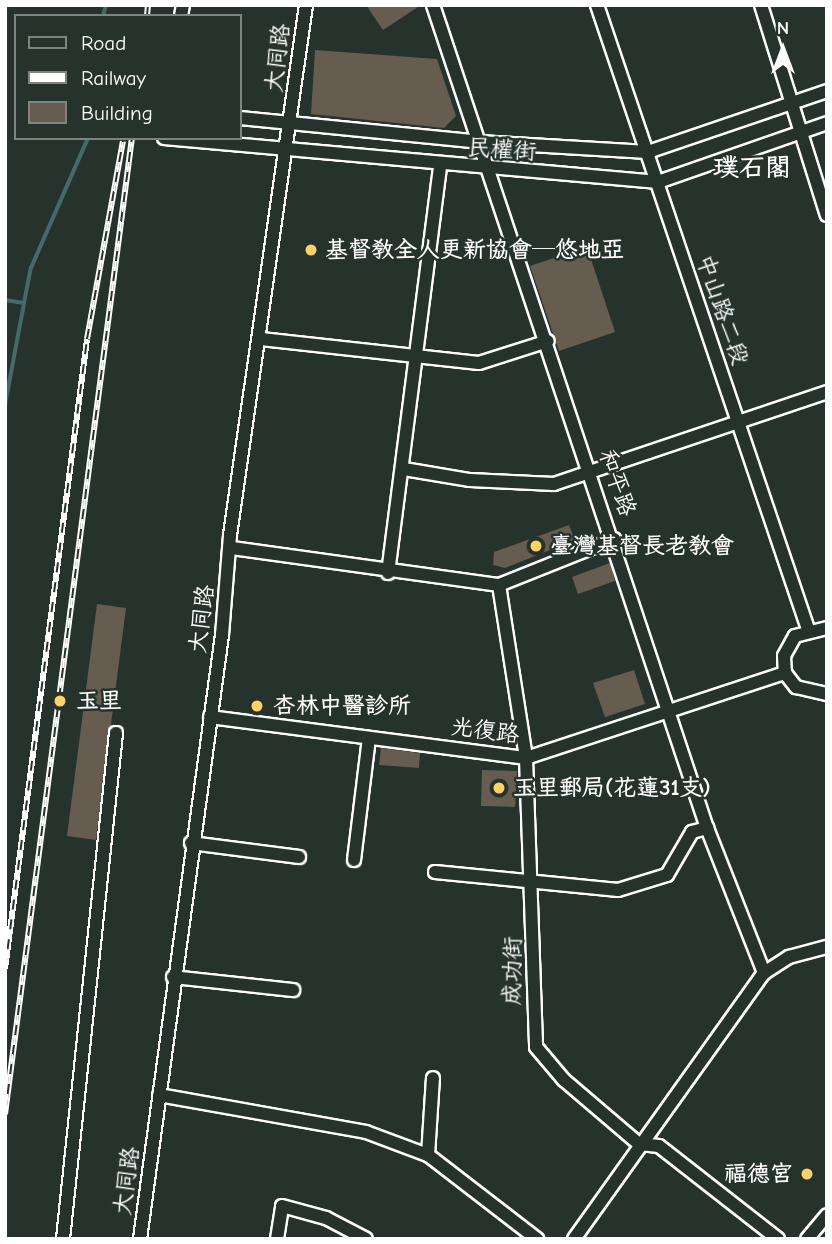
<!DOCTYPE html>
<meta charset="utf-8">
<style>
body{margin:0}
#map{position:relative;width:832px;height:1244px;overflow:hidden;background:#26332d;font-family:"Comic Neue","LXGW WenKai TC",sans-serif}
div>[style]{position:absolute}
.stream>*{height:3.5px;margin:-1.75px;padding:0 1.75px;transform-origin:1.75px;border-radius:1.75px;background:#46696b}
.building>*{inset:0;background:#665c50}
.roads{filter:drop-shadow(2px 0 #fff) drop-shadow(-2px 0 #fff) drop-shadow(0 2px #fff) drop-shadow(0 -2px #fff)}
.street>*{height:12px;margin:-6px;padding:0 6px;transform-origin:6px;border-radius:6px;background:#26332d}
.rail>*{height:6px;margin-top:-3px;transform-origin:0;background:repeating-linear-gradient(90deg,#26332d 0 10px,#fff 0 20px);box-sizing:border-box;border-block:2px solid #fff}
.dots>*{width:19px;height:19px;translate:-50% -50%;box-sizing:border-box;border:4px solid #26332d;border-radius:50%}
span{translate:-50% -50%;white-space:nowrap;text-align:center;line-height:1.15;-webkit-text-stroke:5px #26332d;paint-order:stroke}
.street-label{font-size:23px;color:#fff}
.poi-label{font-size:23px;color:#fff;font-weight:700}
.left{translate:0 -50%;text-align:left}
.right{translate:-100% -50%;text-align:right}
.quarter-label{font-size:26px;color:#fff;font-weight:700}
.frame{position:absolute;inset:0;border:7px solid #fff;pointer-events:none}
.legend{position:absolute;left:14px;top:14px;width:228px;height:126px;box-sizing:border-box;background:#26332d;border:2px solid #7d8581;margin:0;padding:9px 12px;list-style:none;font-size:21px;color:#fff}
.legend li{display:flex;align-items:center;gap:14px;height:35px}
.legend b{width:35px;border:2px solid #7d8581}
.north{position:absolute;left:748px;top:14px;width:70px;height:70px;-webkit-text-stroke:5px #26332d;paint-order:stroke;rotate:0deg;font-size:19px;font-weight:700;line-height:28px;text-align:center;color:#fff}
.north::after{content:'';display:block;margin:auto;width:24px;height:32px;background:#fff;clip-path:polygon(50% 0,100% 100%,50% 72%,0 100%)}
</style>
<div id="map">
<div class="stream">
<i style="left:103px;top:16px;width:11px;rotate:-75deg"></i>
<i style="left:5px;top:300px;width:19px;rotate:9deg"></i>
<i style="left:24px;top:303px;width:36px;rotate:-79deg"></i>
<i style="left:31px;top:268px;width:142px;rotate:-66.3deg"></i>
<i style="left:5px;top:405px;width:104px;rotate:-79.4deg"></i>
</div>
<div class="building">
<i style="clip-path:polygon(366px 5px,421px 5px,383px 30px)"></i>
<i style="clip-path:polygon(315px 50px,437px 59px,456px 116px,444px 128px,311px 114px)"></i>
<i style="clip-path:polygon(587px 247px,615px 332px,559px 351px,530px 266px)"></i>
<i style="clip-path:polygon(569px 525px,575px 540px,505px 568px,493px 565px,494px 552px)"></i>
<i style="clip-path:polygon(610px 563px,615px 581px,578px 594px,572px 577px)"></i>
<i style="clip-path:polygon(97px 604px,126px 608px,96px 840px,67px 836px)"></i>
<i style="clip-path:polygon(634px 670px,645px 704px,605px 717px,593px 683px)"></i>
<i style="clip-path:polygon(381px 748px,420px 753px,419px 768px,379px 765px)"></i>
<i style="clip-path:polygon(482px 770px,517px 771px,515px 807px,481px 806px)"></i>
</div>
<div class="roads">
<div class="street">
<i style="left:433px;top:5px;width:867px;rotate:71.59deg"></i>
<i style="left:707px;top:828px;width:156px;rotate:68.5deg"></i>
<i style="left:597px;top:5px;width:659px;rotate:71.32deg"></i>
<i style="left:761px;top:5px;width:220px;rotate:72.6deg"></i>
<i style="left:181px;top:16px;width:11px;rotate:-80deg"></i>
<i style="left:240px;top:118px;width:240px;rotate:5.7deg"></i>
<i style="left:479px;top:142px;width:169px;rotate:3.4deg"></i>
<i style="left:648px;top:152px;width:189px;rotate:-18.8deg"></i>
<i style="left:164px;top:138px;width:496px;rotate:5.1deg"></i>
<i style="left:658px;top:182px;width:179px;rotate:-19.2deg"></i>
<i style="left:261px;top:339px;width:219px;rotate:6.3deg"></i>
<i style="left:479px;top:363px;width:72px;rotate:-17.7deg"></i>
<i style="left:404px;top:469px;width:67px;rotate:9.5deg"></i>
<i style="left:470px;top:480px;width:84px;rotate:2.7deg"></i>
<i style="left:554px;top:484px;width:288px;rotate:-18.6deg"></i>
<i style="left:232px;top:548px;width:270px;rotate:7.9deg"></i>
<i style="left:499px;top:585px;width:124px;rotate:-21.8deg"></i>
<i style="left:388px;top:573px;width:410px;rotate:-82.7deg"></i>
<i style="left:499px;top:585px;width:175px;rotate:81.1deg"></i>
<i style="left:526px;top:758px;width:289px;rotate:88deg"></i>
<i style="left:536px;top:1047px;width:43px;rotate:49.7deg"></i>
<i style="left:564px;top:1080px;width:99px;rotate:40.5deg"></i>
<i style="left:639px;top:1144px;width:20px;rotate:6deg"></i>
<i style="left:659px;top:1146px;width:151px;rotate:38deg"></i>
<i style="left:827px;top:628px;width:33px;rotate:166deg"></i>
<i style="left:795px;top:636px;width:23px;rotate:119deg"></i>
<i style="left:784px;top:656px;width:17px;rotate:87deg"></i>
<i style="left:785px;top:673px;width:18px;rotate:52deg"></i>
<i style="left:796px;top:687px;width:32px;rotate:13deg"></i>
<i style="left:210px;top:717px;width:319px;rotate:7.4deg"></i>
<i style="left:526px;top:758px;width:273px;rotate:-18.2deg"></i>
<i style="left:191px;top:843px;width:109px;rotate:7.4deg"></i>
<i style="left:354px;top:860px;width:123px;rotate:-83deg"></i>
<i style="left:435px;top:872px;width:184px;rotate:5.6deg"></i>
<i style="left:618px;top:890px;width:51px;rotate:-17deg"></i>
<i style="left:667px;top:875px;width:50px;rotate:-59.8deg"></i>
<i style="left:692px;top:832px;width:16px;rotate:-15deg"></i>
<i style="left:173px;top:977px;width:121px;rotate:6.2deg"></i>
<i style="left:159px;top:1095px;width:210px;rotate:10.1deg"></i>
<i style="left:366px;top:1132px;width:66px;rotate:20.4deg"></i>
<i style="left:428px;top:1155px;width:138px;rotate:37.6deg"></i>
<i style="left:428px;top:1155px;width:77px;rotate:-86.3deg"></i>
<i style="left:63px;top:1239px;width:509px;rotate:-84.02deg"></i>
<i style="left:140px;top:1239px;width:610px;rotate:-82.27deg"></i>
<i style="left:222px;top:635px;width:100px;rotate:-85.4deg"></i>
<i style="left:230px;top:535px;width:535px;rotate:-81.84deg"></i>
<i style="left:277px;top:1239px;width:33px;rotate:-81deg"></i>
<i style="left:282px;top:1206px;width:46px;rotate:15.3deg"></i>
<i style="left:326px;top:1218px;width:45px;rotate:27.7deg"></i>
<i style="left:574px;top:1239px;width:327px;rotate:-54.5deg"></i>
<i style="left:764px;top:973px;width:30px;rotate:-33deg"></i>
<i style="left:789px;top:957px;width:39px;rotate:-15deg"></i>
<i style="left:807px;top:1239px;width:31px;rotate:-50deg"></i>
</div>
</div>
<div class="rail">
<i style="left:147px;top:16px;width:11px;rotate:-85deg"></i>
<i style="left:5px;top:969px;width:635px;rotate:-82.58deg"></i>
<i style="left:87px;top:339px;width:201px;rotate:-79.7deg"></i>
<i style="left:5px;top:1114px;width:984px;rotate:-82.59deg"></i>
</div>
<div class="dots">
<i style="left:311px;top:250px;background:#ffd166"></i>
<i style="left:536px;top:546px;background:#ffd166"></i>
<i style="left:60px;top:701px;background:#ffd166"></i>
<i style="left:257px;top:706px;background:#ffd166"></i>
<i style="left:499px;top:788px;background:#ffd166"></i>
<i style="left:807px;top:1174px;background:#ffd166"></i>
</div>
<div class="street-label">
<span style="left:278px;top:58px;rotate:-83deg">大同路</span>
<span style="left:502px;top:150px;rotate:4deg">民權街</span>
<span style="left:722px;top:310px;rotate:71deg">中山路二段</span>
<span style="left:617px;top:483px;rotate:71deg">和平路</span>
<span style="left:202px;top:619px;rotate:-83deg">大同路</span>
<span style="left:485px;top:731px;rotate:7deg">光復路</span>
<span style="left:513px;top:971px;rotate:-89deg">成功街</span>
<span style="left:127px;top:1181px;rotate:-82deg">大同路</span>
</div>
<div class="poi-label">
<span class="left" style="left:325px;top:250px">基督教全人更新協會─悠地亞</span>
<span class="left" style="left:550px;top:546px">臺灣基督長老教會</span>
<span class="left" style="left:76px;top:701px">玉里</span>
<span class="left" style="left:273px;top:706px">杏林中醫診所</span>
<span class="left" style="left:513px;top:788px">玉里郵局(花蓮31支)</span>
<span class="right" style="left:793px;top:1174px">福德宮</span>
</div>
<div class="quarter-label">
<span style="left:752px;top:169px">璞石閣</span>
</div>
<div class="frame"></div>
<ul class="legend">
<li><b style="height:9px;background:#26332d"></b>Road</li>
<li><b style="height:9px;background:#fff"></b>Railway</li>
<li><b style="height:19px;background:#665c50"></b>Building</li>
</ul>
<div class="north">N</div>
</div>
